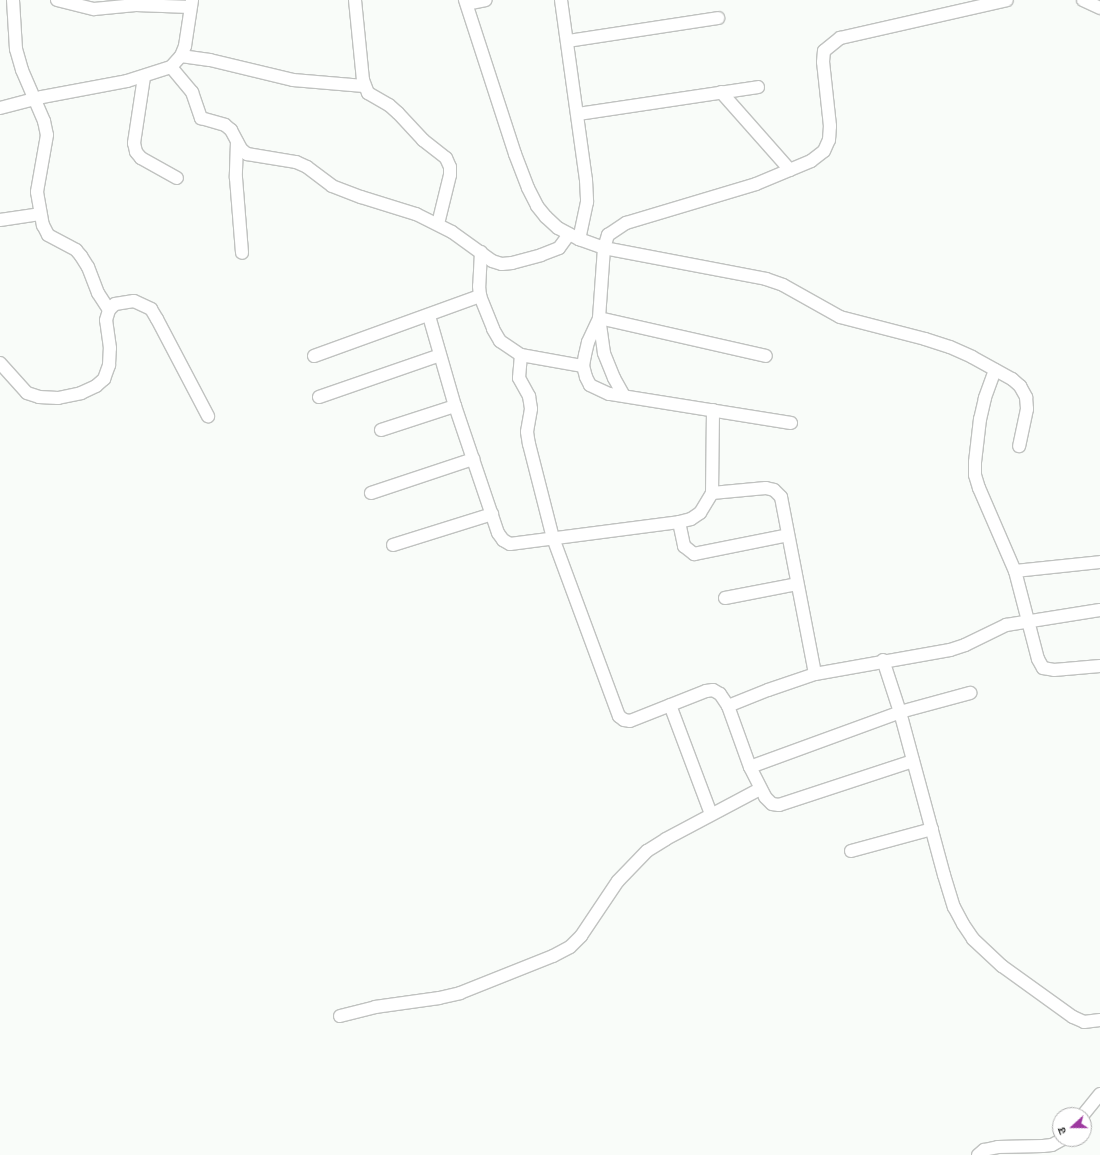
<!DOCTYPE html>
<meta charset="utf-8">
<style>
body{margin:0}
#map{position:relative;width:1100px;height:1155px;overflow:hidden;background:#f9fcf9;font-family:"PT Sans","Noto Sans Devanagari",sans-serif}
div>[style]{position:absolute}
.roads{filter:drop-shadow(1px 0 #c0c2c0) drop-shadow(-1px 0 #c0c2c0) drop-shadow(0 1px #c0c2c0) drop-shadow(0 -1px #c0c2c0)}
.minor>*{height:12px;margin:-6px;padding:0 6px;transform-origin:6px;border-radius:6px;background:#fff}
span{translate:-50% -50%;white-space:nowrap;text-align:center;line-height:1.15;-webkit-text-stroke:3px #fff;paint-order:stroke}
.north{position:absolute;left:1052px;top:1107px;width:40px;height:40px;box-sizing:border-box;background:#fff;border:1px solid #adadad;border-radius:50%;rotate:249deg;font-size:11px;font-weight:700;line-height:16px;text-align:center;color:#323332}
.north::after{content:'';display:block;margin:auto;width:14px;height:18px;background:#9d399f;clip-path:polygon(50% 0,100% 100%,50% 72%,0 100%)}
</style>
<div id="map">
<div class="roads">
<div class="minor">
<i style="left:13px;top:0;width:49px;rotate:86.5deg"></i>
<i style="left:16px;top:49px;width:22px;rotate:74deg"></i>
<i style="left:22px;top:70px;width:56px;rotate:66.7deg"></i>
<i style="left:44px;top:121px;width:14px;rotate:78deg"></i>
<i style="left:47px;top:135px;width:58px;rotate:100deg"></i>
<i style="left:37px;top:192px;width:34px;rotate:80deg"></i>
<i style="left:43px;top:225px;width:11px;rotate:63deg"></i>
<i style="left:48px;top:235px;width:32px;rotate:28deg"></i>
<i style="left:76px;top:250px;width:8px;rotate:50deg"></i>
<i style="left:81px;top:256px;width:13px;rotate:58deg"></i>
<i style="left:88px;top:267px;width:28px;rotate:69deg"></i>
<i style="left:98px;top:293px;width:20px;rotate:57deg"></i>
<i style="left:57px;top:0;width:38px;rotate:14deg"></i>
<i style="left:94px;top:9px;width:42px;rotate:-5.4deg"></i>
<i style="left:136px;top:5px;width:54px;rotate:2.1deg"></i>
<i style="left:355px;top:0;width:80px;rotate:84.3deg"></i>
<i style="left:363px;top:80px;width:14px;rotate:69deg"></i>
<i style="left:368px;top:93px;width:24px;rotate:30deg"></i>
<i style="left:389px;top:105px;width:12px;rotate:42deg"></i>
<i style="left:398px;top:113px;width:37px;rotate:47deg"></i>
<i style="left:423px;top:140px;width:29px;rotate:38deg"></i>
<i style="left:446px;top:158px;width:10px;rotate:66deg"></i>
<i style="left:450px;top:167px;width:8px;rotate:90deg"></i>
<i style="left:450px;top:175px;width:50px;rotate:103.8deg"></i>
<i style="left:465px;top:0;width:162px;rotate:72deg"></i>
<i style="left:515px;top:154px;width:36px;rotate:69deg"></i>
<i style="left:528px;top:188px;width:20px;rotate:63deg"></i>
<i style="left:537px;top:206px;width:14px;rotate:51deg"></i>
<i style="left:546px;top:217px;width:16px;rotate:43deg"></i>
<i style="left:558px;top:228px;width:24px;rotate:28deg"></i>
<i style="left:579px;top:239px;width:27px;rotate:20deg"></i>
<i style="left:604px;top:248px;width:165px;rotate:10.8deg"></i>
<i style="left:766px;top:279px;width:18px;rotate:19deg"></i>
<i style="left:783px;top:285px;width:65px;rotate:29.3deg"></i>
<i style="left:840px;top:317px;width:88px;rotate:14.5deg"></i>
<i style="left:925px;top:339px;width:26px;rotate:18deg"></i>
<i style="left:950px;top:347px;width:24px;rotate:24deg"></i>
<i style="left:972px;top:357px;width:46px;rotate:28.8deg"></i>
<i style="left:1012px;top:379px;width:11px;rotate:41deg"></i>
<i style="left:1020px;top:386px;width:13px;rotate:61deg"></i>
<i style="left:1026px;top:397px;width:12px;rotate:85deg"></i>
<i style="left:1027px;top:409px;width:38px;rotate:102deg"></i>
<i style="left:561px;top:0;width:182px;rotate:82.1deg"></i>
<i style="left:586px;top:180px;width:22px;rotate:87deg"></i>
<i style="left:587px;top:202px;width:38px;rotate:102deg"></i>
<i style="left:1083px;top:0;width:19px;rotate:25deg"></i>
<i style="left:467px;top:4px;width:19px;rotate:-12deg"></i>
<i style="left:568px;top:41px;width:152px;rotate:-8.7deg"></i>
<i style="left:181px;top:56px;width:29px;rotate:8deg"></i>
<i style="left:210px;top:60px;width:85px;rotate:13.5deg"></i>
<i style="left:293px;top:80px;width:71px;rotate:4.8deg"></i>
<i style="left:171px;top:67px;width:33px;rotate:50deg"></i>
<i style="left:192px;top:92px;width:28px;rotate:71deg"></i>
<i style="left:201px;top:118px;width:25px;rotate:16deg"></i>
<i style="left:225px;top:125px;width:8px;rotate:40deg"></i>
<i style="left:231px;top:130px;width:21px;rotate:62deg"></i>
<i style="left:241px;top:149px;width:8px;rotate:40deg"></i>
<i style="left:247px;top:154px;width:50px;rotate:9.3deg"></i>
<i style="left:296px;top:162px;width:12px;rotate:24deg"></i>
<i style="left:307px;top:167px;width:31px;rotate:37deg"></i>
<i style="left:332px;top:186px;width:31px;rotate:21deg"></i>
<i style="left:361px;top:197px;width:58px;rotate:17.2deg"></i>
<i style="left:416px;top:214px;width:40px;rotate:26.6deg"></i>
<i style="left:452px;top:232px;width:49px;rotate:35.9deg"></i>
<i style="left:492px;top:261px;width:10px;rotate:17deg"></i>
<i style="left:502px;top:264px;width:10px;rotate:-6deg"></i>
<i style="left:512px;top:263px;width:30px;rotate:-15deg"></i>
<i style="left:541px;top:255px;width:19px;rotate:-21deg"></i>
<i style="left:559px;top:248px;width:17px;rotate:-54deg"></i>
<i style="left:144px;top:77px;width:67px;rotate:98.6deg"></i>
<i style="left:134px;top:143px;width:9px;rotate:77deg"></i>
<i style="left:136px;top:152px;width:8px;rotate:50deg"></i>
<i style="left:141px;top:158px;width:41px;rotate:29.1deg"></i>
<i style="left:721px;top:92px;width:104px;rotate:48.5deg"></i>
<i style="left:0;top:108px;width:43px;rotate:-14.7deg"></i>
<i style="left:42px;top:97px;width:86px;rotate:-10.7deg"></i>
<i style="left:127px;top:81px;width:46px;rotate:-17.7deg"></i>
<i style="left:171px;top:67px;width:15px;rotate:-48deg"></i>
<i style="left:181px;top:56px;width:11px;rotate:-68deg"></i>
<i style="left:185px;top:46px;width:47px;rotate:-81.3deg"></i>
<i style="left:578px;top:114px;width:182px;rotate:-8.5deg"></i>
<i style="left:237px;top:142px;width:36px;rotate:92deg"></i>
<i style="left:236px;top:178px;width:75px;rotate:85.4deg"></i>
<i style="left:0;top:220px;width:40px;rotate:-8.5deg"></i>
<i style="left:481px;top:252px;width:34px;rotate:93deg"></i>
<i style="left:479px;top:286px;width:10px;rotate:84deg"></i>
<i style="left:480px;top:296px;width:35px;rotate:68deg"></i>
<i style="left:493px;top:329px;width:14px;rotate:60deg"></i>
<i style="left:500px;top:341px;width:25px;rotate:34deg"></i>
<i style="left:521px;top:355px;width:63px;rotate:10.1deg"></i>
<i style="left:429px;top:316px;width:94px;rotate:73.9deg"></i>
<i style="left:455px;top:406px;width:134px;rotate:71.3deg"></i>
<i style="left:498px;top:533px;width:9px;rotate:54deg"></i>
<i style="left:503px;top:540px;width:8px;rotate:30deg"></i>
<i style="left:510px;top:544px;width:170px;rotate:-7.4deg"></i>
<i style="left:679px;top:522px;width:12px;rotate:-14deg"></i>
<i style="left:691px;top:519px;width:11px;rotate:-34deg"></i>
<i style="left:700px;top:513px;width:23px;rotate:-59deg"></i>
<i style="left:712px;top:493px;width:83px;rotate:-89.3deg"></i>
<i style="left:521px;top:355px;width:23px;rotate:95deg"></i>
<i style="left:519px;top:378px;width:21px;rotate:61deg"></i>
<i style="left:529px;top:396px;width:13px;rotate:81deg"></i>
<i style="left:531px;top:409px;width:23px;rotate:100deg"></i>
<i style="left:527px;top:432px;width:12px;rotate:81deg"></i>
<i style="left:529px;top:444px;width:97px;rotate:75.7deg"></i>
<i style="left:553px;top:538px;width:190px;rotate:69.7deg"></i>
<i style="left:619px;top:716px;width:6px;rotate:39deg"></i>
<i style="left:624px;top:720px;width:6px;rotate:9deg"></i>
<i style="left:630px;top:721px;width:82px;rotate:-21.5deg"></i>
<i style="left:706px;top:691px;width:7px;rotate:-8deg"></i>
<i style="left:713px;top:690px;width:8px;rotate:30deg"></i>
<i style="left:720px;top:694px;width:14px;rotate:56deg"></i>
<i style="left:728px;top:706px;width:65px;rotate:70.2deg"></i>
<i style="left:750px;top:767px;width:34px;rotate:63deg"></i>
<i style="left:765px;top:797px;width:10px;rotate:45deg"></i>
<i style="left:772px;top:804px;width:7px;rotate:8deg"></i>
<i style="left:779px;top:805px;width:141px;rotate:-18.2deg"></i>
<i style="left:314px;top:356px;width:177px;rotate:-19.9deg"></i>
<i style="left:0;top:363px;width:40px;rotate:48deg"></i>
<i style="left:27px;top:393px;width:13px;rotate:18deg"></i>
<i style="left:39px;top:397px;width:19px;rotate:3deg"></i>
<i style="left:58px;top:398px;width:24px;rotate:-12deg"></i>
<i style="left:81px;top:393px;width:17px;rotate:-25deg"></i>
<i style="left:96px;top:386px;width:11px;rotate:-41deg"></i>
<i style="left:104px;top:379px;width:15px;rotate:-70deg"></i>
<i style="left:109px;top:365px;width:17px;rotate:-87deg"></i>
<i style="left:110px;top:348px;width:28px;rotate:-98deg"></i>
<i style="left:106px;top:320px;width:10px;rotate:-73deg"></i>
<i style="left:109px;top:310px;width:8px;rotate:-45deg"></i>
<i style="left:115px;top:304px;width:19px;rotate:-9deg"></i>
<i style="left:134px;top:301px;width:19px;rotate:25deg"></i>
<i style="left:151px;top:309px;width:12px;rotate:59deg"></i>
<i style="left:157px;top:319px;width:110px;rotate:62.3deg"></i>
<i style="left:995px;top:370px;width:30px;rotate:110deg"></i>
<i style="left:985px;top:398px;width:22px;rotate:103deg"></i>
<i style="left:980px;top:419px;width:43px;rotate:96.6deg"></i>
<i style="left:975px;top:462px;width:13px;rotate:90deg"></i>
<i style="left:975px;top:475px;width:14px;rotate:73deg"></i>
<i style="left:979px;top:488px;width:90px;rotate:66.6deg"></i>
<i style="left:1015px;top:571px;width:91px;rotate:75.4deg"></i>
<i style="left:1038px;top:659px;width:10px;rotate:61deg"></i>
<i style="left:1043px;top:668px;width:11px;rotate:10deg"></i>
<i style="left:1054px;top:670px;width:46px;rotate:-5deg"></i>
<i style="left:624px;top:396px;width:21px;rotate:-119deg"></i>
<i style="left:614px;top:378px;width:27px;rotate:-112deg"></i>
<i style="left:604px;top:353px;width:35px;rotate:-98deg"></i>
<i style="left:599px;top:318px;width:171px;rotate:12.8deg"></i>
<i style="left:319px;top:397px;width:128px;rotate:-19.1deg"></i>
<i style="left:791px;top:423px;width:184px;rotate:-170.9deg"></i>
<i style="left:609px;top:394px;width:21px;rotate:-155deg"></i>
<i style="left:590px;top:385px;width:9px;rotate:-117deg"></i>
<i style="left:586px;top:377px;width:11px;rotate:-105deg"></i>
<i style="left:583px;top:366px;width:11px;rotate:-80deg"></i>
<i style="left:585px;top:355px;width:13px;rotate:-77deg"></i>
<i style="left:588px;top:342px;width:26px;rotate:-65deg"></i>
<i style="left:599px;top:318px;width:70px;rotate:-85.9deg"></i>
<i style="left:604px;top:248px;width:14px;rotate:-73deg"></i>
<i style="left:608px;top:235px;width:22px;rotate:-34deg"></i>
<i style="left:626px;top:223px;width:136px;rotate:-16.7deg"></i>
<i style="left:756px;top:184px;width:60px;rotate:-22.7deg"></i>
<i style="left:811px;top:161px;width:16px;rotate:-38deg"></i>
<i style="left:824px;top:151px;width:12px;rotate:-66deg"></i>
<i style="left:829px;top:140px;width:14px;rotate:-86deg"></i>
<i style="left:830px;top:126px;width:64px;rotate:-96.2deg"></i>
<i style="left:823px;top:62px;width:11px;rotate:-85deg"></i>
<i style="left:824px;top:51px;width:21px;rotate:-39deg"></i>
<i style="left:840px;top:38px;width:171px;rotate:-12.8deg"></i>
<i style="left:381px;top:430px;width:78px;rotate:-18deg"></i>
<i style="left:371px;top:493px;width:108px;rotate:-18.4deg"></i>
<i style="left:712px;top:493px;width:54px;rotate:-5.3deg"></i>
<i style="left:766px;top:488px;width:8px;rotate:14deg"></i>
<i style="left:774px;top:490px;width:10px;rotate:45deg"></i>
<i style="left:781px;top:497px;width:180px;rotate:79.1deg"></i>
<i style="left:679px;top:522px;width:25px;rotate:78deg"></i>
<i style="left:684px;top:546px;width:13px;rotate:39deg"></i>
<i style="left:694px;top:554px;width:96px;rotate:-11.4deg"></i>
<i style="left:393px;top:545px;width:104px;rotate:-17.4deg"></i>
<i style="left:1015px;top:571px;width:85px;rotate:-6deg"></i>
<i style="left:725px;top:598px;width:73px;rotate:-11deg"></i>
<i style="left:883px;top:660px;width:55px;rotate:71.9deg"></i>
<i style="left:900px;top:712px;width:169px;rotate:74.9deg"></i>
<i style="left:944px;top:875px;width:34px;rotate:73deg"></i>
<i style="left:954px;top:907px;width:19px;rotate:62deg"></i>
<i style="left:963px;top:924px;width:18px;rotate:56deg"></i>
<i style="left:973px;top:939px;width:40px;rotate:43deg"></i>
<i style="left:1002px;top:966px;width:87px;rotate:35.7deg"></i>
<i style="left:1073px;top:1017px;width:12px;rotate:24deg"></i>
<i style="left:1084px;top:1022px;width:16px;rotate:-7deg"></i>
<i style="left:670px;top:705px;width:116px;rotate:69.4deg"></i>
<i style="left:728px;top:706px;width:43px;rotate:-21.8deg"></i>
<i style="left:768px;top:690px;width:50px;rotate:-18.8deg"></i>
<i style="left:815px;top:674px;width:137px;rotate:-10.1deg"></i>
<i style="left:950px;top:650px;width:16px;rotate:-18deg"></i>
<i style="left:965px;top:645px;width:46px;rotate:-26deg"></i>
<i style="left:1006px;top:625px;width:95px;rotate:-9.1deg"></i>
<i style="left:750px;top:767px;width:160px;rotate:-20.1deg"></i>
<i style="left:900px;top:712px;width:73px;rotate:-15.2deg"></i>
<i style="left:851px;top:851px;width:84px;rotate:-15.2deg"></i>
<i style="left:340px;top:1016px;width:36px;rotate:-14deg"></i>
<i style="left:375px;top:1007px;width:65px;rotate:-8deg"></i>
<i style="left:439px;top:998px;width:22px;rotate:-13deg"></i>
<i style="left:460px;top:993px;width:100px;rotate:-21.7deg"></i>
<i style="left:553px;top:956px;width:19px;rotate:-28deg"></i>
<i style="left:570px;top:947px;width:16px;rotate:-45deg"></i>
<i style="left:581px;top:936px;width:66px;rotate:-56.1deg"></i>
<i style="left:618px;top:881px;width:42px;rotate:-46deg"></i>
<i style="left:647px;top:851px;width:22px;rotate:-32deg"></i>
<i style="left:666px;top:839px;width:106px;rotate:-28deg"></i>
<i style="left:1083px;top:1115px;width:27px;rotate:-51deg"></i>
<i style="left:978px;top:1155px;width:8px;rotate:-40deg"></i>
<i style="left:984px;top:1150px;width:14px;rotate:-12deg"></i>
<i style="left:998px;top:1147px;width:45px;rotate:-1.3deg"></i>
<i style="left:1043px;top:1146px;width:9px;rotate:-6deg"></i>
<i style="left:1052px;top:1145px;width:13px;rotate:-29deg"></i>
</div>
</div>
<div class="north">उ</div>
</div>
